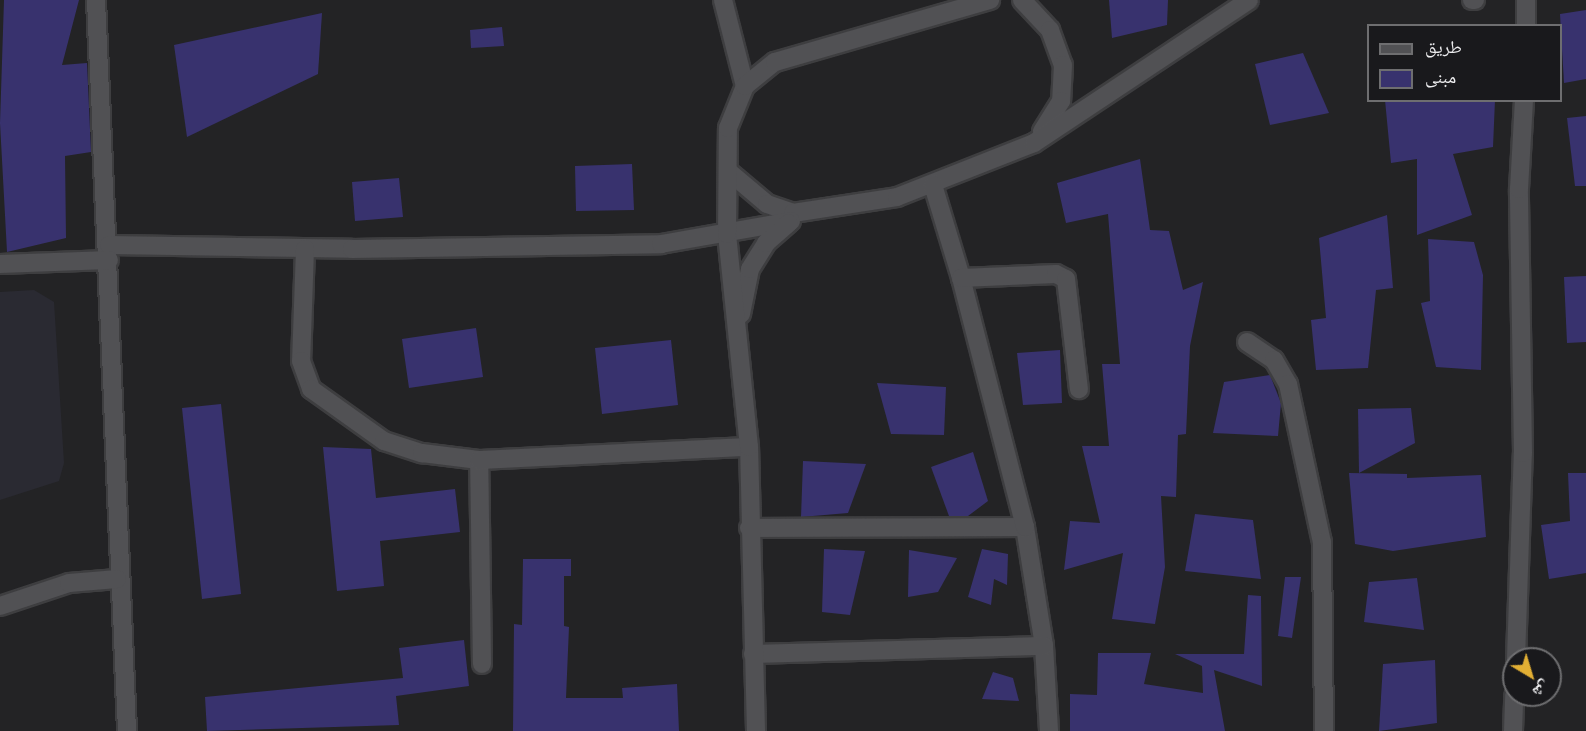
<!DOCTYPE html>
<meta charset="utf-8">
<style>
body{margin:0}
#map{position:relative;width:1586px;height:731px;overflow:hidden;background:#232325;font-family:Barlow,"Noto Naskh Arabic",sans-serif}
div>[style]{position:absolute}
.built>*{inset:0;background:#2a2a32}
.building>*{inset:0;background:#38326e}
.roads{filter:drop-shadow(2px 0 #3e3e40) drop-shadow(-2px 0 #3e3e40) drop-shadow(0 2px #3e3e40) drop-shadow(0 -2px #3e3e40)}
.minor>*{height:18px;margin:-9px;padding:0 9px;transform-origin:9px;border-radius:9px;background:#515154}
span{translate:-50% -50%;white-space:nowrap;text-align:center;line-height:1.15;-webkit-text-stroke:4.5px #19191c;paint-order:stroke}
.legend{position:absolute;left:1367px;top:24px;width:195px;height:78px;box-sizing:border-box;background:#19191c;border:2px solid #6e6e70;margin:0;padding:8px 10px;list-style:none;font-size:18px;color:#ededef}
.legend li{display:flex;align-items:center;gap:12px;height:30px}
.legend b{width:30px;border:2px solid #6e6e70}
.north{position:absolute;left:1502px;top:647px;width:60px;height:60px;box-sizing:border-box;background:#19191c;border:2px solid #6e6e70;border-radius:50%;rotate:142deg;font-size:16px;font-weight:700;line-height:24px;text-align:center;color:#ededef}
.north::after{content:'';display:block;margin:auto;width:21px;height:27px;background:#e2af34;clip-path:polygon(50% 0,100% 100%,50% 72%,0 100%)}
</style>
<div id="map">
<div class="built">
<i style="clip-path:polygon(34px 290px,54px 302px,64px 463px,59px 481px,0 500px,0 292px)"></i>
</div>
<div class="building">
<i style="clip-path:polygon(4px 0,79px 0,62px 65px,87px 63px,91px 152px,65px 156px,66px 238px,7px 252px,0 123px)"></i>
<i style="clip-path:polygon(1109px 0,1168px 0,1167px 25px,1112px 38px)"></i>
<i style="clip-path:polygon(1586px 10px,1586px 79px,1564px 83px,1560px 14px)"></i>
<i style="clip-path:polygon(322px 13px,318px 74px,187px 137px,174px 45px)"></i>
<i style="clip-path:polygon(502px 27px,504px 46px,471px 48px,470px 30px)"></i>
<i style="clip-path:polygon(1303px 53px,1329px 113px,1270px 125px,1255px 64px)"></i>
<i style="clip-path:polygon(1385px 100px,1495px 100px,1493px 147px,1453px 154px,1472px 215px,1417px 235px,1417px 159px,1391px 163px)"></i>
<i style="clip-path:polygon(1586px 116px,1586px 186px,1575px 186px,1567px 118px)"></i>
<i style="clip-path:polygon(1140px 159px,1150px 230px,1169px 231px,1183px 290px,1203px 282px,1190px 346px,1186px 434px,1178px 435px,1176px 497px,1161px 496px,1165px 567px,1155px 624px,1112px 619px,1123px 553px,1064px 570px,1070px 521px,1100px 523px,1082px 446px,1109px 446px,1102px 364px,1120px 364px,1108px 214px,1066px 223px,1057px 183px)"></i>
<i style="clip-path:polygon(632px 164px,634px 210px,576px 211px,575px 166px)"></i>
<i style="clip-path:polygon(399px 178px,403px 217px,355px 221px,352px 182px)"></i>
<i style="clip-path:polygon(1387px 215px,1393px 288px,1376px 290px,1368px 368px,1316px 370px,1311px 320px,1326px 318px,1319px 238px)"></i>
<i style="clip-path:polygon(1428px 239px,1474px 242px,1483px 275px,1481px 370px,1436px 367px,1421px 303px,1430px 301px)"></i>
<i style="clip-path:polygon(1586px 276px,1586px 342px,1567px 343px,1564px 277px)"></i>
<i style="clip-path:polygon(476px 328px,483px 377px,409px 388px,402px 339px)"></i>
<i style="clip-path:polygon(671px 340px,678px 405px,602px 414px,595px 348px)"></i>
<i style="clip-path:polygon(1060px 350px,1062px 403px,1023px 405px,1017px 353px)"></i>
<i style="clip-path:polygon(1270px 375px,1281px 403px,1278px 436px,1213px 433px,1224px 382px)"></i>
<i style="clip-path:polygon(877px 383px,946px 387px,944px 435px,891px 434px)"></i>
<i style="clip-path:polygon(221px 404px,241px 594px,202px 599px,182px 408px)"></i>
<i style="clip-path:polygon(1411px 408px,1415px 443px,1359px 473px,1358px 409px)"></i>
<i style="clip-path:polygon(323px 447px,371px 449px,376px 498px,455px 489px,460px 532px,380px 541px,384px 586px,337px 591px)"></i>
<i style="clip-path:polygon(973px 452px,988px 501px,968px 516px,949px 516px,931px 467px)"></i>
<i style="clip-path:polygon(803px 461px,866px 464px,848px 513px,801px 517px)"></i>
<i style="clip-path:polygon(1349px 473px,1407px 474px,1407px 478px,1481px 475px,1486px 537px,1393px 551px,1355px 544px)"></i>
<i style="clip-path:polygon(1568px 473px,1586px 473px,1586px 573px,1549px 579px,1541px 525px,1570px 521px)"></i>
<i style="clip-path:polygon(1195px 514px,1253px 520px,1261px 579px,1185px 571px)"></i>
<i style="clip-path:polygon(824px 549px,865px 551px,850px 615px,822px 612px)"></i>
<i style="clip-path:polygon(982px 549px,1008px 554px,1007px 585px,994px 579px,991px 605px,968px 597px)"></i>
<i style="clip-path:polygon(909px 550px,957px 558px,938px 592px,908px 597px)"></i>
<i style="clip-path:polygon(523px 559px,571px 559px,571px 576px,564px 576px,564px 626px,569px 627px,566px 698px,623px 698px,622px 688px,677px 684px,679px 731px,513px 731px,514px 624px,522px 625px)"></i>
<i style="clip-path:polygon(1285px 577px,1301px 577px,1292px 638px,1278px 636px)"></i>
<i style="clip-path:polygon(1417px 578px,1424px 630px,1364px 622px,1369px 582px)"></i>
<i style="clip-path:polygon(1248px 595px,1261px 596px,1262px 686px,1214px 670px,1225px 731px,1070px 731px,1070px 694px,1097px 695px,1098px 653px,1151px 653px,1144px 684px,1203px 693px,1202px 666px,1175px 654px,1244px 654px)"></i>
<i style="clip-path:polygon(464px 640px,469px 686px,396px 696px,399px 725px,207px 731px,205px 697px,403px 678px,399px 648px)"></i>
<i style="clip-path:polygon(1435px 660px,1437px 723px,1379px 731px,1383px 664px)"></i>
<i style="clip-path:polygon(993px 672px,1013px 678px,1019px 701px,982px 699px)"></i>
</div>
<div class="roads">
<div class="minor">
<i style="left:96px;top:0;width:732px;rotate:87.57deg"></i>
<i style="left:723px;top:0;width:89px;rotate:75.7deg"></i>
<i style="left:1022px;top:0;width:41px;rotate:47deg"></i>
<i style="left:1050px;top:30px;width:37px;rotate:70deg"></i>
<i style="left:1063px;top:65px;width:36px;rotate:93deg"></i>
<i style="left:1061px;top:101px;width:36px;rotate:122deg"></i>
<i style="left:1472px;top:0;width:3px"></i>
<i style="left:1526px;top:26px;width:26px;rotate:-90deg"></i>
<i style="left:728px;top:171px;width:51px;rotate:40.2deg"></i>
<i style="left:767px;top:204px;width:28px;rotate:19deg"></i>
<i style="left:793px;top:213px;width:105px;rotate:-8.7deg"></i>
<i style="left:897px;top:197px;width:147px;rotate:-21.5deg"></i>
<i style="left:1034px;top:143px;width:258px;rotate:-33.6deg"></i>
<i style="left:933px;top:185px;width:97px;rotate:73.2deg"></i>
<i style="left:109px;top:245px;width:243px;rotate:0.9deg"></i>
<i style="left:352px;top:249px;width:309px;rotate:-0.9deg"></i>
<i style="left:661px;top:244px;width:132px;rotate:-10deg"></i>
<i style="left:305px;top:249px;width:112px;rotate:92deg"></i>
<i style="left:301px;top:361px;width:30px;rotate:70deg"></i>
<i style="left:311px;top:389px;width:90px;rotate:35.5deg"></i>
<i style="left:384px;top:441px;width:40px;rotate:18deg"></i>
<i style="left:422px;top:453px;width:57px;rotate:7deg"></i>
<i style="left:0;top:264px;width:109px;rotate:-2.1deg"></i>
<i style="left:741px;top:314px;width:46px;rotate:-78.7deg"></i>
<i style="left:750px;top:269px;width:31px;rotate:-58deg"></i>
<i style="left:766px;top:243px;width:30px;rotate:-41deg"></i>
<i style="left:1247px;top:342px;width:32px;rotate:34deg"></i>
<i style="left:1274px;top:360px;width:28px;rotate:60deg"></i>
<i style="left:1288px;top:384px;width:162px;rotate:77.9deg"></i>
<i style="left:1322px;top:542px;width:189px;rotate:89.4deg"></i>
<i style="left:1025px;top:527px;width:121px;rotate:80.9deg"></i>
<i style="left:1044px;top:646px;width:85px;rotate:86.6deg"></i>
<i style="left:749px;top:528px;width:276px;rotate:-0.2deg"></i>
<i style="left:1025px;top:527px;width:257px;rotate:-104.4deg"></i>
<i style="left:961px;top:278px;width:95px;rotate:-2.4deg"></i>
<i style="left:1056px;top:274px;width:11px;rotate:27deg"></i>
<i style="left:1066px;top:279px;width:111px;rotate:83.3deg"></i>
<i style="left:0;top:606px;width:73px;rotate:-18.4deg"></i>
<i style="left:69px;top:583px;width:48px;rotate:-4.8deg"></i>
<i style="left:753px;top:654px;width:291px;rotate:-1.6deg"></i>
<i style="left:1516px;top:659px;width:206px;rotate:-88.1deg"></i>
<i style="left:1523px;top:453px;width:264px;rotate:-90.9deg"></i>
<i style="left:1519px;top:189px;width:89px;rotate:-86.8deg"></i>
<i style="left:482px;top:664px;width:204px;rotate:-90.8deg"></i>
<i style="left:479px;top:460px;width:270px;rotate:-2.8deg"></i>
<i style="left:756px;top:731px;width:284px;rotate:-91.4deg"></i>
<i style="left:749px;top:447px;width:214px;rotate:-95.9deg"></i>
<i style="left:727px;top:234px;width:106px;rotate:-89.5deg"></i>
<i style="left:728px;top:128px;width:45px;rotate:-68deg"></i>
<i style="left:745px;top:86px;width:38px;rotate:-39deg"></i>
<i style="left:775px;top:62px;width:224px;rotate:-16.1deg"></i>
<i style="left:1513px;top:731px;width:36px;rotate:-88deg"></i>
</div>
</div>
<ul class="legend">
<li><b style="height:8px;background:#515154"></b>طريق</li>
<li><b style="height:16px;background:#38326e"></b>مبنى</li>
</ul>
<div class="north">ش</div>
</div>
